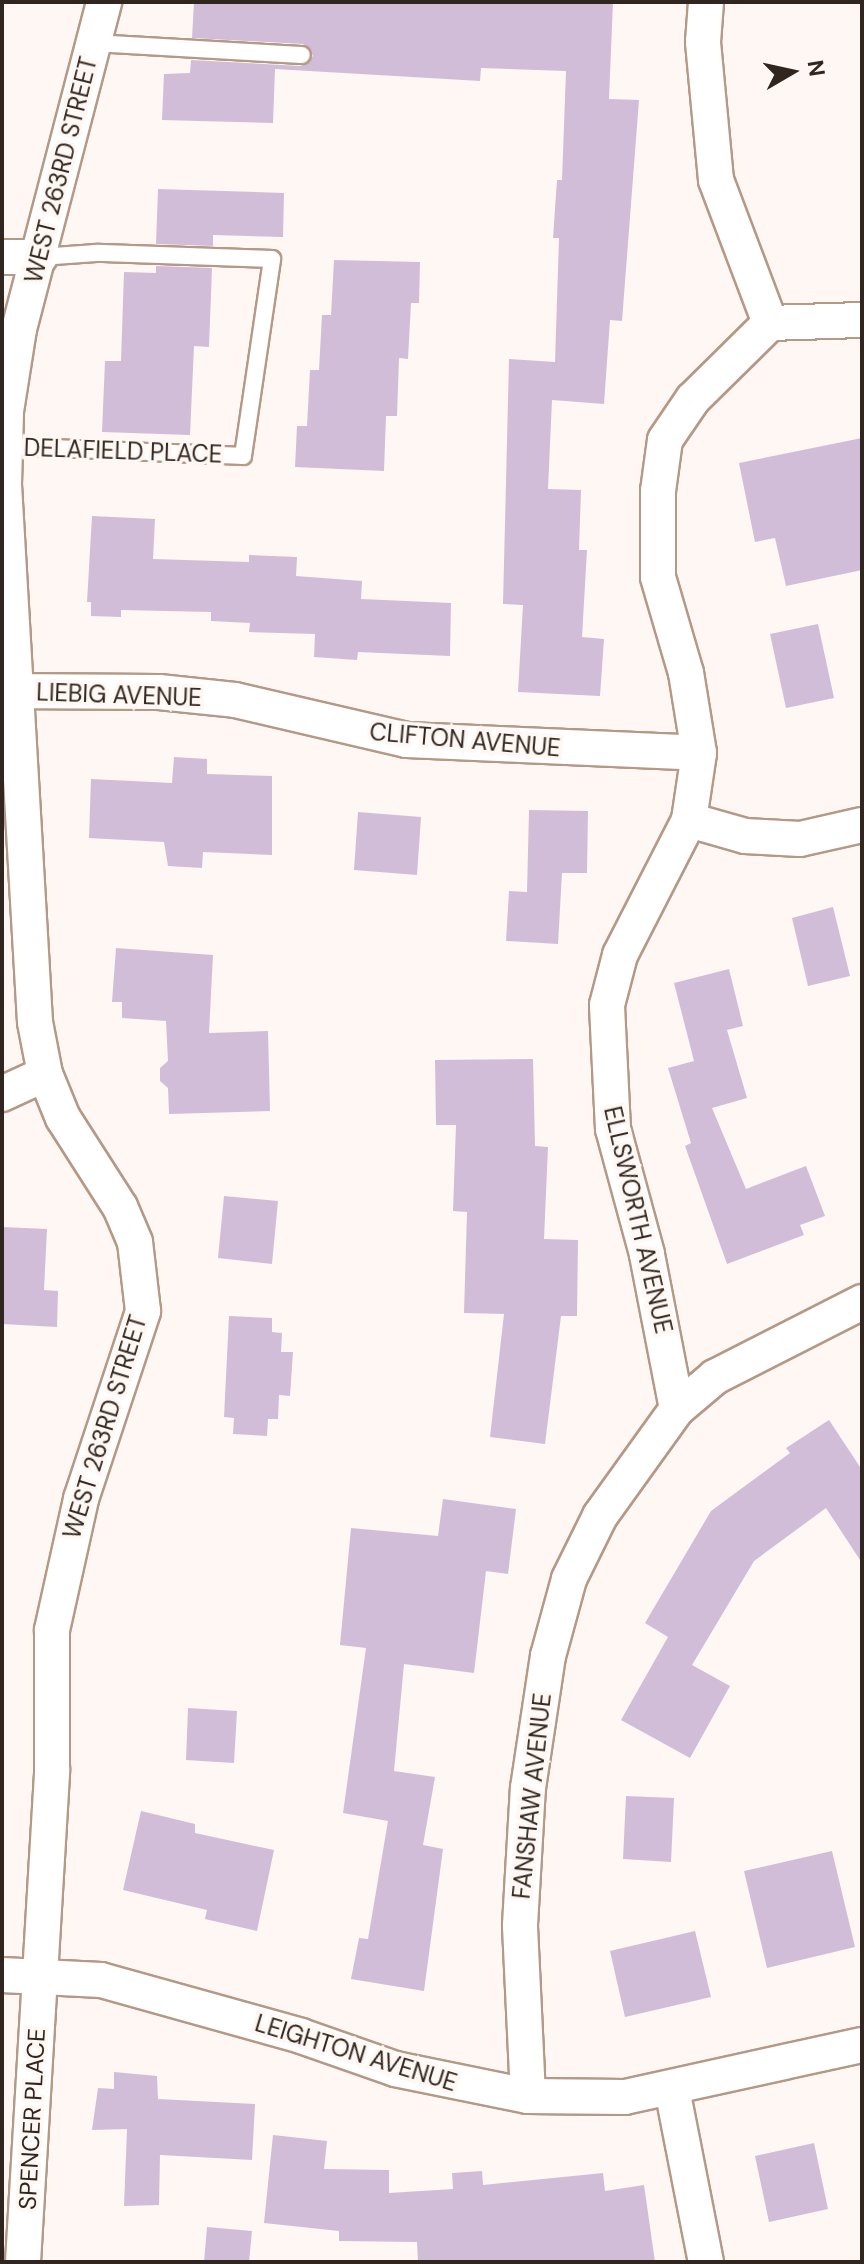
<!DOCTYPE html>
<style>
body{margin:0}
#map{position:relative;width:864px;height:2264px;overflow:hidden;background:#fef7f3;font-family:"DM Sans",sans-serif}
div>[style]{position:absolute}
.building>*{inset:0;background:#d2bdd8}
.roads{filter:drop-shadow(2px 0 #b59886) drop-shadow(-2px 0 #b59886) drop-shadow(0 2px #b59886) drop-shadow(0 -2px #b59886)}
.lane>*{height:16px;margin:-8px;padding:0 8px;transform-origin:8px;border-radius:8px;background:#fff}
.street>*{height:34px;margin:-17px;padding:0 17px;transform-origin:17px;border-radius:17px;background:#fff}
span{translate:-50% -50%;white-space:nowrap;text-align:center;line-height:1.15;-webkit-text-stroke:7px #fef7f3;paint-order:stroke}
.street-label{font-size:24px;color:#31261f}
.frame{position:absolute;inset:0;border:4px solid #31261f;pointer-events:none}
.north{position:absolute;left:752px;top:32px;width:80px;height:80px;-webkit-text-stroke:6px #fef7f3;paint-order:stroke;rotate:81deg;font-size:22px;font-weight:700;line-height:32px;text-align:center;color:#31261f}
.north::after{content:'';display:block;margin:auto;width:28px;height:36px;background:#31261f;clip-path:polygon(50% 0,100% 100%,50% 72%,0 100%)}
</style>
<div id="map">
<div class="building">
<i style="clip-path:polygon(194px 2px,613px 2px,609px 99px,639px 100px,622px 321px,610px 320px,604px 404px,552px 400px,548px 489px,581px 490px,579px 550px,587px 550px,582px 637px,604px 639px,600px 696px,518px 692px,523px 605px,503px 604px,509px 359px,555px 362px,559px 238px,553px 238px,557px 180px,562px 180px,566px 71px,481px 68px,480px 81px,275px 69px,273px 123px,162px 120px,164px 74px,190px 73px,191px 60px,301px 66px,313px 56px,303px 44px,192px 38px)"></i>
<i style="clip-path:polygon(158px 189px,284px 193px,283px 237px,213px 235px,213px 246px,156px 244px)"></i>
<i style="clip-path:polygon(334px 260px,420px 262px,419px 303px,411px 303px,408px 359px,399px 358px,397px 416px,386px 416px,384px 471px,295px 467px,297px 426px,307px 426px,310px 370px,319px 370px,322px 315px,331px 315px)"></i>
<i style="clip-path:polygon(156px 266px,212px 268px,209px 347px,194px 346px,190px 435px,102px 432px,105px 361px,121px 361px,124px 272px,156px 273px)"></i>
<i style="clip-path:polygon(862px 438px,862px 570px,786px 586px,775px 538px,755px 542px,739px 463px)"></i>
<i style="clip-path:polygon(92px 516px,155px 519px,153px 559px,249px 562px,249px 555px,297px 557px,296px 576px,362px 581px,361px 599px,451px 603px,450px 656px,358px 652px,357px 660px,314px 657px,315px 634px,249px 632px,250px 623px,211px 621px,211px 612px,121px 610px,121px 617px,91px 616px,91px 602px,87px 602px)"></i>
<i style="clip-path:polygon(818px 624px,834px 698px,786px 708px,770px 634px)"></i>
<i style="clip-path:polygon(174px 757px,207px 759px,207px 774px,272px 776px,272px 855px,203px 852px,202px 868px,168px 866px,164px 842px,89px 838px,91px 779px,172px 783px)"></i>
<i style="clip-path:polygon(529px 810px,588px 811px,587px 873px,562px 873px,558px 944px,506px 941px,509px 891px,527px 892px)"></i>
<i style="clip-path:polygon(358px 812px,421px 817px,417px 875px,354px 870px)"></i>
<i style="clip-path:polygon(833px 907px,850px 976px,808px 986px,792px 918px)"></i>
<i style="clip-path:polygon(116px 948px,213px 955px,209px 1033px,268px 1031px,270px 1111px,169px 1114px,168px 1088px,160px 1081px,160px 1068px,168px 1061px,166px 1021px,122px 1018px,122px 1002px,112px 1002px)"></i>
<i style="clip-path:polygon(729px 969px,743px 1026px,727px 1030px,747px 1098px,712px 1108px,746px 1189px,806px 1166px,825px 1216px,800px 1225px,804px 1235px,727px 1264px,685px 1146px,691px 1143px,668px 1068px,694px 1061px,674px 983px)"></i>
<i style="clip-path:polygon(533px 1059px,535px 1146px,548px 1147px,544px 1239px,578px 1240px,577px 1316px,561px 1316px,545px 1444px,490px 1437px,504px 1314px,464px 1313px,467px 1212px,453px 1211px,456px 1125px,436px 1125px,435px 1060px)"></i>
<i style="clip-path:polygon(224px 1196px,278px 1201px,272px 1264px,218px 1258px)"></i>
<i style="clip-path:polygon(2px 1227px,47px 1229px,44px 1290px,58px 1291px,57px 1327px,2px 1324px)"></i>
<i style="clip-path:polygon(229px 1316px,272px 1318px,272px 1332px,282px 1333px,281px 1352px,293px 1352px,290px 1396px,279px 1395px,278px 1419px,268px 1419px,267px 1436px,233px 1434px,234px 1418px,224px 1417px)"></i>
<i style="clip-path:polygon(829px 1420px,862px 1470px,862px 1563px,826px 1508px,754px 1561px,692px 1665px,730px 1686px,690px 1758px,621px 1720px,668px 1637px,645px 1623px,711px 1511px,790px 1453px,786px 1448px)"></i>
<i style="clip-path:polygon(443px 1499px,516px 1509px,508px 1574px,486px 1571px,474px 1673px,404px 1664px,394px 1771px,435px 1777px,423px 1845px,443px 1849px,424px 1991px,351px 1979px,359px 1938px,368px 1939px,388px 1821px,343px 1813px,366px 1648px,340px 1645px,351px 1528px,438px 1536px)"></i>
<i style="clip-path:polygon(188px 1708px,237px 1711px,234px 1763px,186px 1760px)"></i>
<i style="clip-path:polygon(626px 1796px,674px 1798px,671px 1862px,623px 1859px)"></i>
<i style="clip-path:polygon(141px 1811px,195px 1824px,195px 1833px,274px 1850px,257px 1931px,205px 1919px,207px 1910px,123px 1890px)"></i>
<i style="clip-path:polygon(832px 1851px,855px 1947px,767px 1968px,744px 1871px)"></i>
<i style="clip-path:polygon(695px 1931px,711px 1997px,625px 2017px,610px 1951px)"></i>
<i style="clip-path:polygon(114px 2072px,157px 2076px,158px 2099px,255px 2104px,252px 2160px,160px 2155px,159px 2205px,124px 2206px,127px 2129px,92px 2130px,98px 2088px,114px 2089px)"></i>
<i style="clip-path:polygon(273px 2135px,327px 2141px,324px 2169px,389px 2170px,389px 2193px,453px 2189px,452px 2173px,482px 2171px,483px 2185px,603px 2173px,605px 2191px,644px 2185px,655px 2262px,418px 2262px,417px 2242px,339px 2241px,339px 2231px,264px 2223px)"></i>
<i style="clip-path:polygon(814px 2143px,828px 2209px,769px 2222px,755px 2156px)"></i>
<i style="clip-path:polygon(207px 2227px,252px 2231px,249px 2262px,204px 2262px)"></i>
</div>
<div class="roads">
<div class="lane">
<i style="left:93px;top:43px;width:209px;rotate:3.3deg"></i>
<i style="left:4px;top:446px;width:239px;rotate:2.4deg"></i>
<i style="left:243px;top:456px;width:199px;rotate:-81.6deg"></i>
<i style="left:272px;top:259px;width:176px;rotate:-178deg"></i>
<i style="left:96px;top:253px;width:56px;rotate:175.9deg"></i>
</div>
<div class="street">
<i style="left:2px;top:257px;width:38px"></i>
<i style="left:770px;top:323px;width:92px;rotate:-1.9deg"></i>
<i style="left:2px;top:691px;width:157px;rotate:0.4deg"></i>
<i style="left:159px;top:692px;width:76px;rotate:6deg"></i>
<i style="left:235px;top:700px;width:177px;rotate:13.1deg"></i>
<i style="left:407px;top:740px;width:292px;rotate:2.5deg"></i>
<i style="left:689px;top:820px;width:58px;rotate:15.9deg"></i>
<i style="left:745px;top:836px;width:55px;rotate:3.1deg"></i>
<i style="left:800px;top:839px;width:64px;rotate:-12.7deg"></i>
<i style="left:2px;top:1094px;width:47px;rotate:-24.9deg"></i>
<i style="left:677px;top:1409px;width:158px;rotate:-101deg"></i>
<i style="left:647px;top:1254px;width:130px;rotate:-105.2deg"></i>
<i style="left:613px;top:1129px;width:124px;rotate:-92.8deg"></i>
<i style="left:607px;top:1005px;width:52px;rotate:-75.4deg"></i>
<i style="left:620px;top:955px;width:152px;rotate:-62.9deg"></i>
<i style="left:689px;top:820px;width:68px;rotate:-81.5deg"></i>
<i style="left:699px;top:753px;width:81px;rotate:-99.2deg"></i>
<i style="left:686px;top:673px;width:100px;rotate:-106.3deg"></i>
<i style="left:658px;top:577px;width:86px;rotate:-90deg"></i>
<i style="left:658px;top:491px;width:51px;rotate:-82.2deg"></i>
<i style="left:665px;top:440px;width:50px;rotate:-55.7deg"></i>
<i style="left:693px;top:399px;width:108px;rotate:-44.6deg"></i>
<i style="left:770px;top:323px;width:153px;rotate:-110.7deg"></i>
<i style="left:716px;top:180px;width:139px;rotate:-95.4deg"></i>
<i style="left:703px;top:42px;width:40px;rotate:-85.7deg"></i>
<i style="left:2px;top:1975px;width:99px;rotate:2.9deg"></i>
<i style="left:101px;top:1980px;width:208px;rotate:15.6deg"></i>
<i style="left:301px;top:2036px;width:100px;rotate:19.3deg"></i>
<i style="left:395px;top:2069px;width:136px;rotate:11.5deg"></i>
<i style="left:528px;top:2096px;width:97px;rotate:0.6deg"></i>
<i style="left:625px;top:2097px;width:243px;rotate:-12.4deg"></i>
<i style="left:672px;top:2089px;width:176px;rotate:78.9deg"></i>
<i style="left:528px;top:2096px;width:171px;rotate:-92.7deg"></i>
<i style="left:520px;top:1925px;width:137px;rotate:-86.7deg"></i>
<i style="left:528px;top:1788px;width:134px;rotate:-81.4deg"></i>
<i style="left:548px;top:1656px;width:80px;rotate:-74.7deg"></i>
<i style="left:569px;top:1579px;width:70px;rotate:-63.8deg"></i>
<i style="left:600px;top:1516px;width:132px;rotate:-54.3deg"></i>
<i style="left:677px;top:1409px;width:50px;rotate:-40.1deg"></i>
<i style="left:715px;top:1377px;width:165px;rotate:-27deg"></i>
<i style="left:23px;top:2262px;width:494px;rotate:-86.6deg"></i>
<i style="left:52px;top:1769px;width:139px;rotate:-90deg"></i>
<i style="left:52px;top:1630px;width:134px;rotate:-77.5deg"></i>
<i style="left:81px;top:1499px;width:198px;rotate:-71.7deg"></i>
<i style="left:143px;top:1311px;width:69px;rotate:-96.6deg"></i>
<i style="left:135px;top:1242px;width:38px;rotate:-113deg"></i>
<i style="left:120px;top:1207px;width:106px;rotate:-122.6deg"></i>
<i style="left:63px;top:1118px;width:48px;rotate:-112.2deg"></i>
<i style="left:45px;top:1074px;width:53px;rotate:-100.9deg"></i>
<i style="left:35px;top:1022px;width:539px;rotate:-93.3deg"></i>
<i style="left:4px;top:484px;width:73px;rotate:-88.4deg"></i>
<i style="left:6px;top:411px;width:83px;rotate:-81deg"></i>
<i style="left:19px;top:329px;width:338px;rotate:-75.4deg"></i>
</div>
</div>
<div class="street-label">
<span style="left:61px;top:170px;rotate:-76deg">WEST 263RD STREET</span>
<span style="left:123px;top:451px;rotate:2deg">DELAFIELD PLACE</span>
<span style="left:119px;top:695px;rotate:2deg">LIEBIG AVENUE</span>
<span style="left:465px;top:740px;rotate:5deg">CLIFTON AVENUE</span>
<span style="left:638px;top:1220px;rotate:77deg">ELLSWORTH AVENUE</span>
<span style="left:105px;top:1427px;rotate:-73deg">WEST 263RD STREET</span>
<span style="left:532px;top:1796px;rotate:-84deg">FANSHAW AVENUE</span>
<span style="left:356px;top:2053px;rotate:17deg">LEIGHTON AVENUE</span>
<span style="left:32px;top:2119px;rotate:-87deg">SPENCER PLACE</span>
</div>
<div class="frame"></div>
<div class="north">N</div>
</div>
